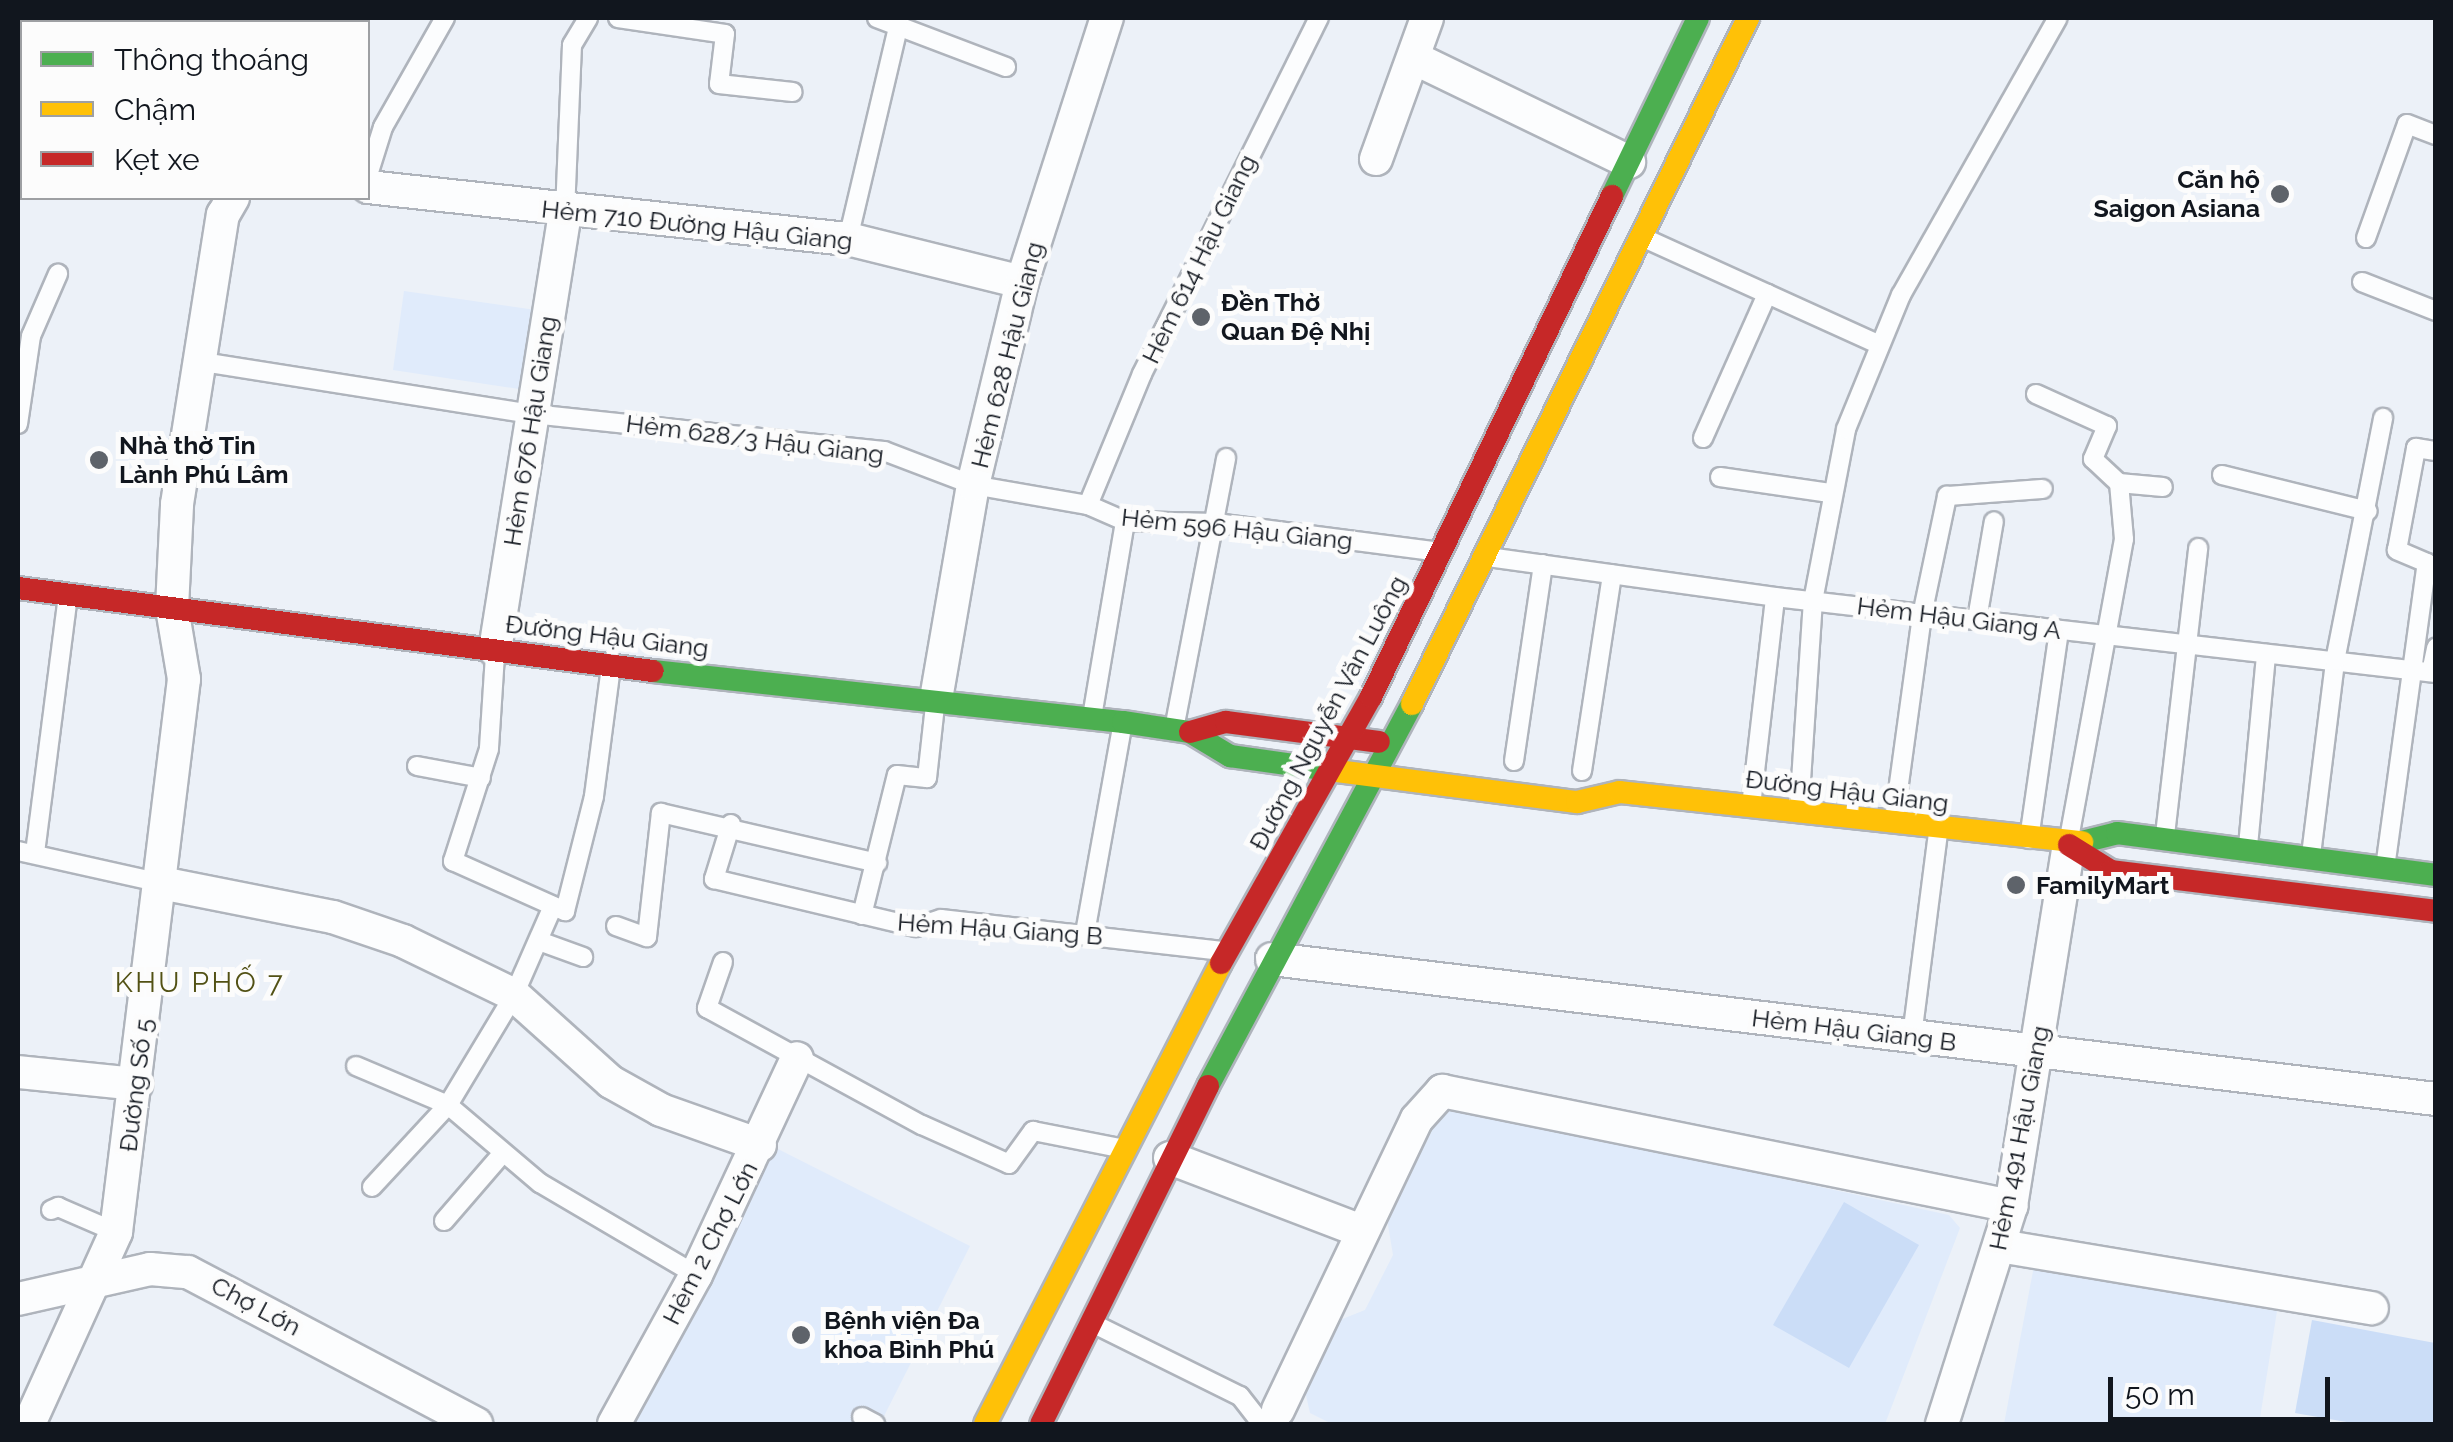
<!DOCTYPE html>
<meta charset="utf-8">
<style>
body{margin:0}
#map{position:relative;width:2453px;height:1442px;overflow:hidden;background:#ecf1f8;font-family:Raleway,sans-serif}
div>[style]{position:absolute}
.built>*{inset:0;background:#e0ebfb}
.green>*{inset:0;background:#cbddf7}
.roads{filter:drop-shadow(2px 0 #afb4bc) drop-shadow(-2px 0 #afb4bc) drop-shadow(0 2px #afb4bc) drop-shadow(0 -2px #afb4bc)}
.lane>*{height:18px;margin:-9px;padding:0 9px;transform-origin:9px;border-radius:9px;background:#fcfdfe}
.street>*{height:32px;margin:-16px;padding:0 16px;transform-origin:16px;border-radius:16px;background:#fcfdfe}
.fast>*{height:22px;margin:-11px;padding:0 11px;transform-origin:11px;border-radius:11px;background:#4caf50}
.slow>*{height:22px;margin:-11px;padding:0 11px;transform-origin:11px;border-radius:11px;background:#ffc107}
.jam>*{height:22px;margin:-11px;padding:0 11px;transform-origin:11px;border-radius:11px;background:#c62828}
.dots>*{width:28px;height:28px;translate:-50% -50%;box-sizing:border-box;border:5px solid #fcfcfc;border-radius:50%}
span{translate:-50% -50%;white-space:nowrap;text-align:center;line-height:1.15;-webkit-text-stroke:10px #fcfcfc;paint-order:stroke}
.poi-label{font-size:25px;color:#11161e;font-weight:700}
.right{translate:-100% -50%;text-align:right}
.left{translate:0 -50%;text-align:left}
.street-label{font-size:25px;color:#11161e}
.neighbourhood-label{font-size:28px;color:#525114;letter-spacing:2.5px}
.frame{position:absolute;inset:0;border:20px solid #11161e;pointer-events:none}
.legend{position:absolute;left:20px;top:20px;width:350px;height:180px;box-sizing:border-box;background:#fcfcfc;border:2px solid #9ea0a3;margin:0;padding:12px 18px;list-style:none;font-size:30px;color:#11161e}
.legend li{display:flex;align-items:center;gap:20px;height:50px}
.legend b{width:50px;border:2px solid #9ea0a3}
.scale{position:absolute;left:2108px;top:1377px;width:222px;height:45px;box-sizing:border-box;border:5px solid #11161e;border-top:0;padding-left:12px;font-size:30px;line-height:35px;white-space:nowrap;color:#11161e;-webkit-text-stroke:8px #fcfcfc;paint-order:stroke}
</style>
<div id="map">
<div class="built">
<i style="clip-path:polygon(404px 291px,543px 311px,532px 391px,393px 370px)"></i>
<i style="clip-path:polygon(1445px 1105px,1949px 1215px,1960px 1228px,1885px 1424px,1332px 1424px,1310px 1413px,1305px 1391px,1340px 1320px,1365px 1310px,1393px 1255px,1387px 1219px)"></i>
<i style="clip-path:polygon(772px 1146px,970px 1246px,880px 1424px,632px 1424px)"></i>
<i style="clip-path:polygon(2038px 1245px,2281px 1286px,2259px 1424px,2004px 1424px)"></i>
</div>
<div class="green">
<i style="clip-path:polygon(1844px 1202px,1919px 1245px,1849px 1368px,1773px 1325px)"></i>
<i style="clip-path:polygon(2312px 1320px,2435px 1343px,2435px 1424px,2358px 1424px,2295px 1413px)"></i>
</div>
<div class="roads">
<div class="lane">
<i style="left:253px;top:18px;width:8px;rotate:30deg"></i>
<i style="left:618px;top:18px;width:108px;rotate:8.5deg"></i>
<i style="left:725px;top:34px;width:50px;rotate:96.8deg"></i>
<i style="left:719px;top:84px;width:74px;rotate:6.2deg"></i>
<i style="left:877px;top:18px;width:138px;rotate:20.8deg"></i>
<i style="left:368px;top:175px;width:50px;rotate:-72.6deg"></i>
<i style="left:383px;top:127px;width:125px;rotate:-60.4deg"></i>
<i style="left:565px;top:212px;width:167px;rotate:-87.6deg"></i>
<i style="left:572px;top:45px;width:31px;rotate:-59deg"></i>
<i style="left:1644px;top:238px;width:257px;rotate:24.4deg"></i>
<i style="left:2366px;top:238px;width:121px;rotate:-70.2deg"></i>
<i style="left:2407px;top:124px;width:31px;rotate:21deg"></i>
<i style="left:848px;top:239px;width:218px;rotate:-76.7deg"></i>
<i style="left:2362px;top:282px;width:79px;rotate:21.4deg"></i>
<i style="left:203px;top:362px;width:333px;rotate:9deg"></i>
<i style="left:532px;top:414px;width:354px;rotate:6deg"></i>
<i style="left:884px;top:451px;width:95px;rotate:20.9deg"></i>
<i style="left:973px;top:485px;width:117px;rotate:9.9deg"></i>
<i style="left:1088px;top:505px;width:40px;rotate:23.4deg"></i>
<i style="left:1125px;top:521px;width:92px;rotate:1.2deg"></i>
<i style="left:1217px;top:523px;width:224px;rotate:7.4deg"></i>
<i style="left:2036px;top:394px;width:78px;rotate:24.3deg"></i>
<i style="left:2107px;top:426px;width:36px;rotate:113deg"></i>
<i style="left:2093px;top:459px;width:35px;rotate:43deg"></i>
<i style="left:2119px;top:483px;width:56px;rotate:84.9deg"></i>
<i style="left:2124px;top:539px;width:306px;rotate:100.4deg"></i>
<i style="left:18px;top:424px;width:89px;rotate:-81.6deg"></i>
<i style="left:31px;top:336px;width:68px;rotate:-66.5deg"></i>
<i style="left:1703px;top:438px;width:158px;rotate:-66deg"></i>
<i style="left:2222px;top:475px;width:150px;rotate:13.9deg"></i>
<i style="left:1720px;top:477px;width:111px;rotate:8.3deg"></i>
<i style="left:2119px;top:483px;width:44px;rotate:5.2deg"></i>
<i style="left:1088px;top:505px;width:142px;rotate:-67.6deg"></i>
<i style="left:1142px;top:374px;width:398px;rotate:-63.6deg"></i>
<i style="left:1488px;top:557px;width:290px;rotate:7.9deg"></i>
<i style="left:1775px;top:597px;width:665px;rotate:6.56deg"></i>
<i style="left:1977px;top:619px;width:99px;rotate:-80.2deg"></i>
<i style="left:495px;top:655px;width:94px;rotate:93.7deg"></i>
<i style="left:489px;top:749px;width:118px;rotate:107.8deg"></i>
<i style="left:453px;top:861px;width:123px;rotate:24.1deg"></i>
<i style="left:565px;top:911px;width:119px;rotate:-75.8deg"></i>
<i style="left:594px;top:796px;width:130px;rotate:-82.5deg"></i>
<i style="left:2431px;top:672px;width:25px;rotate:-78deg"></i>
<i style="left:1092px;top:717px;width:199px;rotate:-80.4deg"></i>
<i style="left:1174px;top:729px;width:276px;rotate:-79.1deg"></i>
<i style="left:1514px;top:761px;width:199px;rotate:-81.6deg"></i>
<i style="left:417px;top:766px;width:65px;rotate:10.6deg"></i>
<i style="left:1582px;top:771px;width:199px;rotate:-81.3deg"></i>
<i style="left:1751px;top:806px;width:210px;rotate:-83.4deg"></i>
<i style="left:1799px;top:811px;width:210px;rotate:-86.2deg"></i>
<i style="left:1813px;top:601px;width:175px;rotate:-79.1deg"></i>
<i style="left:1846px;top:429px;width:145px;rotate:-67.7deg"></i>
<i style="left:1901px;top:295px;width:318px;rotate:-60.5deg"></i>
<i style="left:1894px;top:820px;width:207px;rotate:-82.2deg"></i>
<i style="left:1922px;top:615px;width:122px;rotate:-78.1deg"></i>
<i style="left:1947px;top:496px;width:96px;rotate:-4.2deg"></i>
<i style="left:731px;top:824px;width:58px;rotate:107.2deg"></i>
<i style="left:714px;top:879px;width:208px;rotate:13.4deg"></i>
<i style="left:916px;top:927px;width:26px;rotate:-18deg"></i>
<i style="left:941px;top:919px;width:283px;rotate:6.5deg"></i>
<i style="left:2165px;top:835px;width:289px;rotate:-83.4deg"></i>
<i style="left:2029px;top:839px;width:211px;rotate:-81.8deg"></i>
<i style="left:2248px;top:846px;width:193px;rotate:-84.6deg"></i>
<i style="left:18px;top:851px;width:147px;rotate:12.6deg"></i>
<i style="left:35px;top:853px;width:259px;rotate:-82.7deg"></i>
<i style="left:2311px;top:855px;width:195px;rotate:-82.9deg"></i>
<i style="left:2335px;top:661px;width:248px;rotate:-78.8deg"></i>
<i style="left:2385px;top:868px;width:308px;rotate:-82.2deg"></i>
<i style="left:2427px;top:563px;width:33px;rotate:-157deg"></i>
<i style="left:2397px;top:550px;width:104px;rotate:-79.4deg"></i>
<i style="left:2416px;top:448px;width:20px;rotate:9deg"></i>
<i style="left:862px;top:915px;width:144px;rotate:-76deg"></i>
<i style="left:897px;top:775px;width:30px;rotate:6deg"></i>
<i style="left:927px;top:778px;width:73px;rotate:-83.7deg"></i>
<i style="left:616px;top:926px;width:33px;rotate:20deg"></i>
<i style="left:647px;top:937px;width:125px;rotate:-83.6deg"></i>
<i style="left:661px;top:813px;width:222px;rotate:13deg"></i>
<i style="left:1085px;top:933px;width:214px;rotate:-79.8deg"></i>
<i style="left:539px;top:941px;width:47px;rotate:20deg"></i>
<i style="left:723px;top:962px;width:49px;rotate:109.2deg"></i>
<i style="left:707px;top:1008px;width:245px;rotate:28.6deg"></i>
<i style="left:922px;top:1125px;width:95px;rotate:24.1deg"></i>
<i style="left:1009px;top:1164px;width:41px;rotate:-54deg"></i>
<i style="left:1033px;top:1131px;width:94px;rotate:11.1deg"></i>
<i style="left:1912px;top:1036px;width:205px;rotate:-82.7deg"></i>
<i style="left:356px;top:1066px;width:100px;rotate:23deg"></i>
<i style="left:448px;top:1105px;width:121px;rotate:40.3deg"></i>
<i style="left:540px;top:1183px;width:181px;rotate:30.5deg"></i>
<i style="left:372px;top:1187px;width:112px;rotate:-47.2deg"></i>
<i style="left:448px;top:1105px;width:128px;rotate:-59deg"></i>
<i style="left:514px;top:995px;width:97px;rotate:-66.3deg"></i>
<i style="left:51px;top:1210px;width:8px;rotate:-23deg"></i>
<i style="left:58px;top:1207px;width:63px;rotate:23.3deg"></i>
<i style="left:444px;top:1221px;width:90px;rotate:-49.1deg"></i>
<i style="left:1092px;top:1323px;width:165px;rotate:26.3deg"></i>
<i style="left:1240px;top:1396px;width:36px;rotate:52deg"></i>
<i style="left:862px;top:1417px;width:15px;rotate:28deg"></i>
</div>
<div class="street">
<i style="left:126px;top:22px;width:4px;rotate:-76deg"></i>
<i style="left:1414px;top:58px;width:239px;rotate:25.8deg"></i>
<i style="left:1376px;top:159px;width:150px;rotate:-70.1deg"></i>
<i style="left:368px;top:187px;width:483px;rotate:6.2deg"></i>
<i style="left:848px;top:239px;width:179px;rotate:13.9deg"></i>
<i style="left:495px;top:650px;width:444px;rotate:-80.9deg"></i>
<i style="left:936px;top:699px;width:217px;rotate:-80.2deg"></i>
<i style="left:973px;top:485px;width:209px;rotate:-76.4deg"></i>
<i style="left:1022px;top:282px;width:277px;rotate:-72.2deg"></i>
<i style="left:161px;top:883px;width:175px;rotate:11.2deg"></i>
<i style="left:333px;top:917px;width:74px;rotate:18.9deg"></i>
<i style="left:403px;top:941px;width:123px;rotate:25.9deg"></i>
<i style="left:514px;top:995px;width:130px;rotate:41.9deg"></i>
<i style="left:611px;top:1082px;width:57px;rotate:29.2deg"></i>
<i style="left:661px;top:1110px;width:105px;rotate:19.5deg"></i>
<i style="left:1272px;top:959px;width:1172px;rotate:6.86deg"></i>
<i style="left:18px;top:1072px;width:119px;rotate:5.8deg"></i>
<i style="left:1170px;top:1158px;width:204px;rotate:20.9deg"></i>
<i style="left:2000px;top:1246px;width:377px;rotate:9.5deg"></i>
<i style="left:18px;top:1299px;width:135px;rotate:-12.8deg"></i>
<i style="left:150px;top:1269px;width:38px;rotate:5deg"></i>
<i style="left:188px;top:1272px;width:326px;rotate:27.8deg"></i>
<i style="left:1278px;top:1410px;width:322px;rotate:-64.5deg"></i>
<i style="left:1417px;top:1119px;width:38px;rotate:-48deg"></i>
<i style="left:1442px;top:1091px;width:581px;rotate:11.43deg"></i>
<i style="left:29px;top:1424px;width:211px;rotate:-65.6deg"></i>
<i style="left:116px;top:1232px;width:557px;rotate:-82.99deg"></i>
<i style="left:184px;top:679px;width:72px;rotate:-99.6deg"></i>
<i style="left:172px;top:608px;width:104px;rotate:-87.2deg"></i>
<i style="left:177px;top:504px;width:293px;rotate:-81deg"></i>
<i style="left:223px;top:215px;width:20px;rotate:-60deg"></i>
<i style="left:614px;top:1424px;width:170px;rotate:-61.2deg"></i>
<i style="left:696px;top:1275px;width:239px;rotate:-65deg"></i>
<i style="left:1942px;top:1424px;width:229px;rotate:-72.4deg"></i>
<i style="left:2011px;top:1206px;width:366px;rotate:-80.9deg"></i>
</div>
<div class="fast">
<i style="left:1612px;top:196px;width:198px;rotate:-64.2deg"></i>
<i style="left:653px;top:671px;width:473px;rotate:6.2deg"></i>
<i style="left:1123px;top:722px;width:68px;rotate:8.5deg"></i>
<i style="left:1190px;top:732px;width:47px;rotate:31deg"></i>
<i style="left:1230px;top:756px;width:108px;rotate:8deg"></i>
<i style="left:2082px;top:842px;width:36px;rotate:-14deg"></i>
<i style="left:2117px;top:833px;width:322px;rotate:7.5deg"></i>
<i style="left:1208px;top:1086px;width:433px;rotate:-61.9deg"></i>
</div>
<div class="slow">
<i style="left:1412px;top:704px;width:764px;rotate:-63.9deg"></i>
<i style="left:1337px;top:771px;width:242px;rotate:7.4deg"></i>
<i style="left:1577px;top:802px;width:44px;rotate:-13.1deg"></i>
<i style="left:1620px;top:792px;width:465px;rotate:6.2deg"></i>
<i style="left:985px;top:1424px;width:518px;rotate:-62.89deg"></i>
</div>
<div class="jam">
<i style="left:18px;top:588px;width:640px;rotate:7.45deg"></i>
<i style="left:1190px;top:732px;width:37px;rotate:-16deg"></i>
<i style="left:1226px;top:722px;width:154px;rotate:7.4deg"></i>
<i style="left:2069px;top:845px;width:49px;rotate:31.8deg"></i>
<i style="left:2111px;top:871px;width:327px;rotate:7deg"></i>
<i style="left:1221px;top:963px;width:305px;rotate:-60.6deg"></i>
<i style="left:1371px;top:697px;width:556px;rotate:-64.31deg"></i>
<i style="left:1041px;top:1424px;width:377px;rotate:-63.7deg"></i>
</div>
</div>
<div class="dots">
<i style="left:2280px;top:194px;background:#5e636a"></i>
<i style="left:1201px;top:317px;background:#5e636a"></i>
<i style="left:99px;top:460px;background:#5e636a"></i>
<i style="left:2016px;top:885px;background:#5e636a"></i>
<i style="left:801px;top:1335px;background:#5e636a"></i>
</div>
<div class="poi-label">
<span class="right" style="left:2260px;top:194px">Căn hộ<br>Saigon Asiana</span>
<span class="left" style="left:1221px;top:317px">Đền Thờ<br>Quan Đệ Nhị</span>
<span class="left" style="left:119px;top:460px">Nhà thờ Tin<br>Lành Phú Lâm</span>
<span class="left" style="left:2036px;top:885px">FamilyMart</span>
<span class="left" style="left:824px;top:1335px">Bệnh viện Đa<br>khoa Bình Phú</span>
</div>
<div class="street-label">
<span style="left:697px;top:225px;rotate:6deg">Hẻm 710 Đường Hậu Giang</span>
<span style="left:1199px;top:259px;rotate:-64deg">Hẻm 614 Hậu Giang</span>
<span style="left:1007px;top:355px;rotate:-76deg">Hẻm 628 Hậu Giang</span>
<span style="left:530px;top:431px;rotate:-81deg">Hẻm 676 Hậu Giang</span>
<span style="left:755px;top:439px;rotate:7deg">Hẻm 628/3 Hậu Giang</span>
<span style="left:1237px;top:529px;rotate:6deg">Hẻm 596 Hậu Giang</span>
<span style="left:1959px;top:618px;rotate:7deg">Hẻm Hậu Giang A</span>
<span style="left:607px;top:636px;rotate:7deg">Đường Hậu Giang</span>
<span style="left:1328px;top:713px;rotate:-62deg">Đường Nguyễn Văn Luông</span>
<span style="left:1847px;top:791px;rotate:7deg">Đường Hậu Giang</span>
<span style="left:1000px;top:929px;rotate:4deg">Hẻm Hậu Giang B</span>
<span style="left:1854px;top:1030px;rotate:7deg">Hẻm Hậu Giang B</span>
<span style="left:136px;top:1085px;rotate:-83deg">Đường Số 5</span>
<span style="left:2019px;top:1138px;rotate:-79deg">Hẻm 491 Hậu Giang</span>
<span style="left:710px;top:1243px;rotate:-63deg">Hẻm 2 Chợ Lớn</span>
<span style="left:256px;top:1306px;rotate:28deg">Chợ Lớn</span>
</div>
<div class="neighbourhood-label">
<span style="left:200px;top:983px">KHU PHỐ 7</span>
</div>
<div class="frame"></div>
<ul class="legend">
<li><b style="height:12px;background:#4caf50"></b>Thông thoáng</li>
<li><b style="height:12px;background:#ffc107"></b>Chậm</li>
<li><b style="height:12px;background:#c62828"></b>Kẹt xe</li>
</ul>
<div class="scale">50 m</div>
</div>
